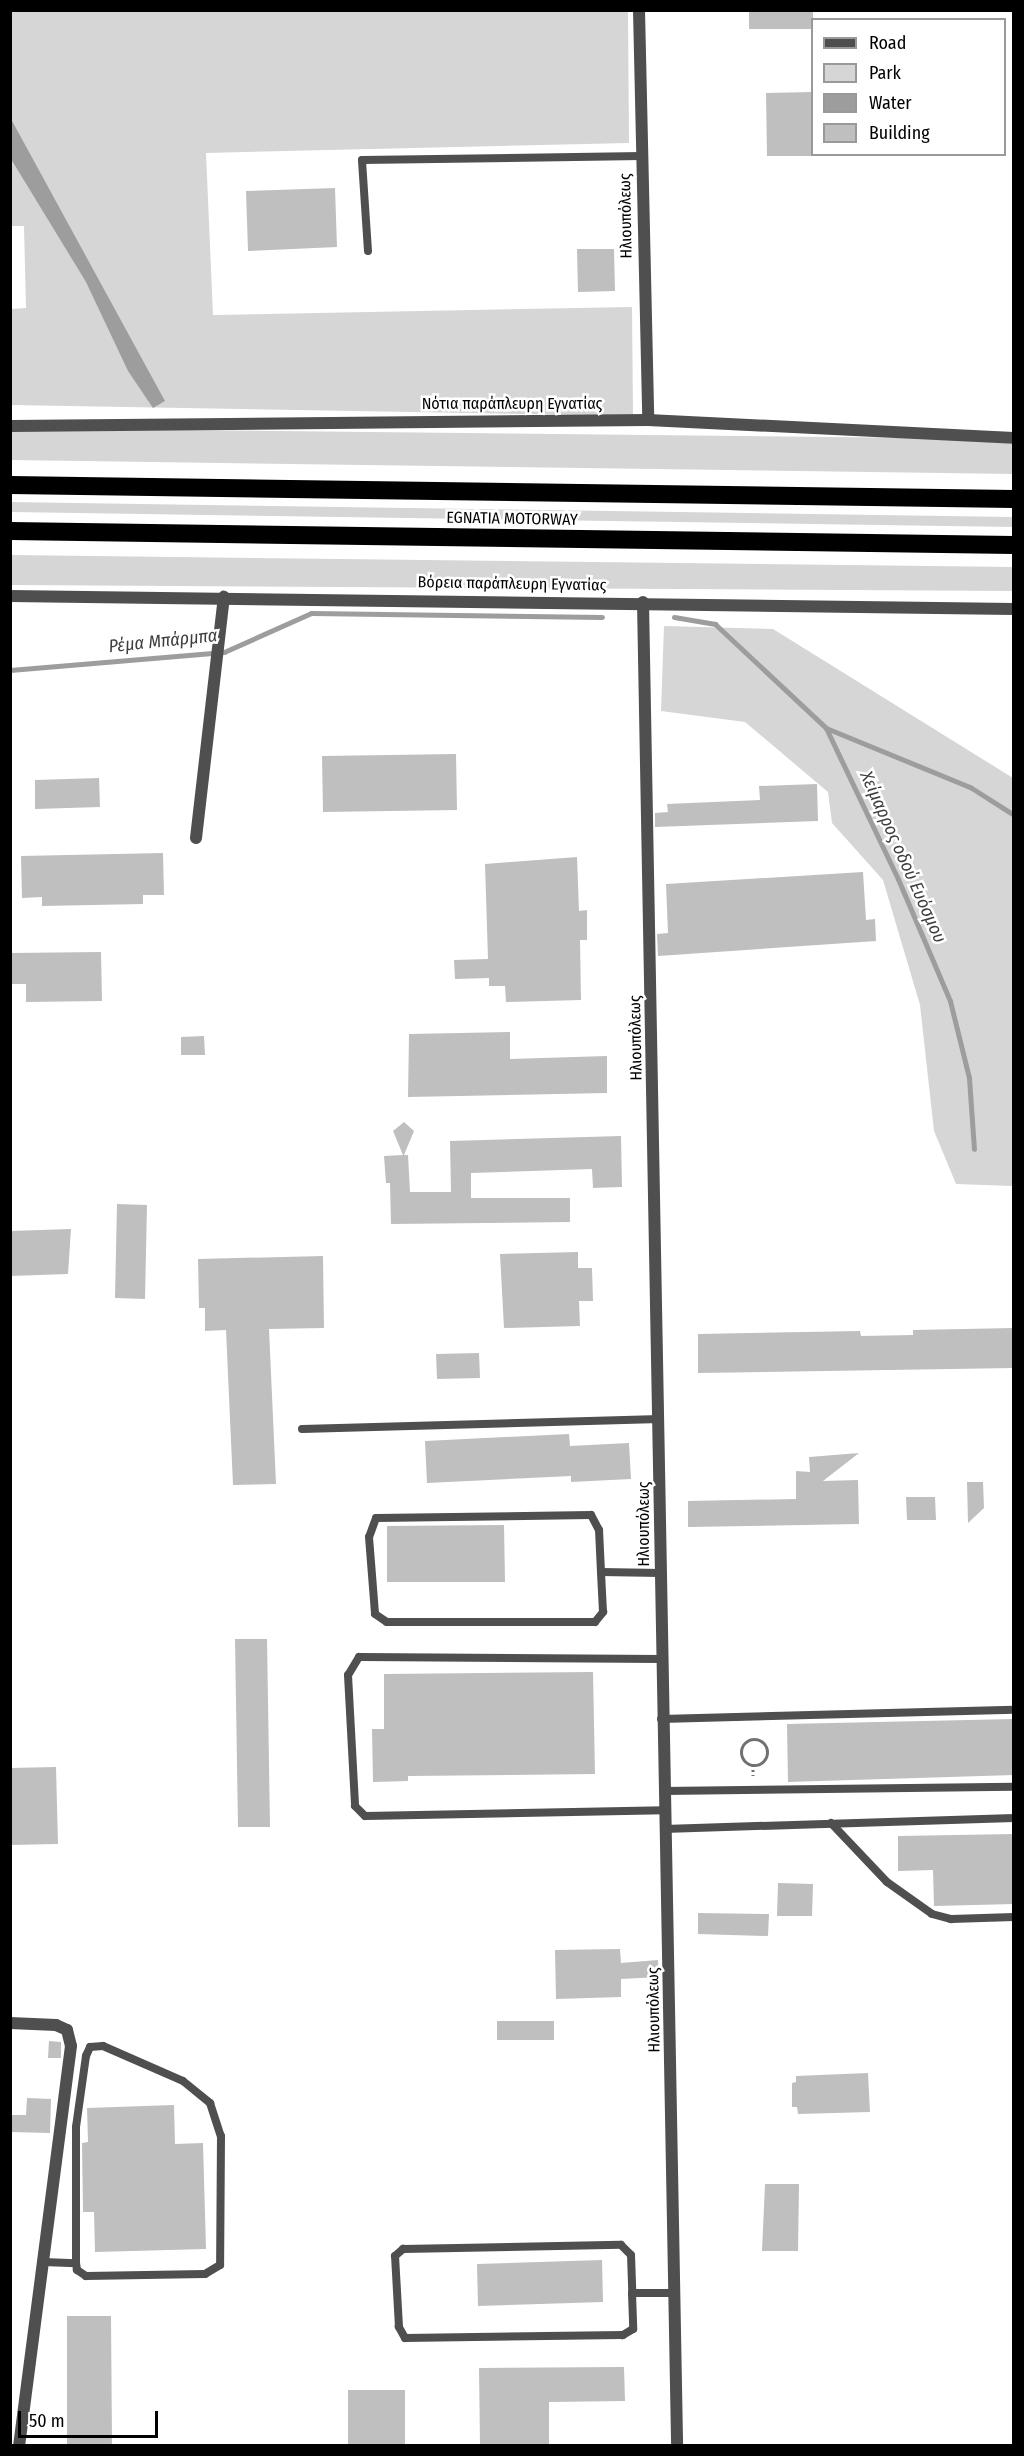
<!DOCTYPE html>
<meta charset="utf-8">
<style>
body{margin:0}
#map{position:relative;width:1024px;height:2456px;overflow:hidden;background:#fff;font-family:"Fira Sans Condensed",sans-serif}
div>[style]{position:absolute}
.green>*{inset:0;background:#d6d6d6}
.water>*{inset:0;background:#9d9d9d}
.stream>*{height:5px;margin:-2.5px;padding:0 2.5px;transform-origin:2.5px;border-radius:2.5px;background:#9d9d9d}
.building>*{inset:0;background:#bfbfbf}
.path>*{height:3px;margin-top:-1.5px;transform-origin:0;background:repeating-linear-gradient(90deg,#717171 0 1.5px,transparent 0 4.5px)}
.path>.ring{margin:-1.5px;padding:0;box-sizing:content-box;background:none;border:3px solid #717171;border-radius:50%}
.service>*{height:8px;margin:-4px;padding:0 4px;transform-origin:4px;border-radius:4px;background:#4f4f4f}
.minor>*{height:12px;margin:-6px;padding:0 6px;transform-origin:6px;border-radius:6px;background:#4f4f4f}
.tertiary>*{height:12px;margin:-6px;padding:0 6px;transform-origin:6px;border-radius:6px;background:#4f4f4f}
.motorway>*{height:18px;margin:-9px;padding:0 9px;transform-origin:9px;border-radius:9px;background:#000}
span{translate:-50% -50%;white-space:nowrap;text-align:center;line-height:1.15;-webkit-text-stroke:5px #fff;paint-order:stroke}
.street-label{font-size:16px;color:#000}
.water-label{font-size:18px;color:#3e3e3e;font-style:italic}
.frame{position:absolute;inset:0;border:12px solid #000;pointer-events:none}
.legend{position:absolute;left:811px;top:18px;width:195px;height:138px;box-sizing:border-box;background:#fff;border:2px solid #999;margin:0;padding:8px 10px;list-style:none;font-size:18px;color:#000}
.legend li{display:flex;align-items:center;gap:12px;height:30px}
.legend b{width:30px;border:2px solid #999}
.scale{position:absolute;left:18px;top:2411px;width:140px;height:27px;box-sizing:border-box;border:3px solid #000;border-top:0;padding-left:8px;font-size:18px;line-height:21px;white-space:nowrap;color:#000;-webkit-text-stroke:4px #fff;paint-order:stroke}
</style>
<div id="map">
<div class="green">
<i style="clip-path:polygon(11px 11px,628px 11px,629px 143px,206px 153px,213px 315px,632px 307px,633px 416px,11px 405px,11px 309px,26px 308px,24px 226px,11px 226px)"></i>
<i style="clip-path:polygon(10px 428px,1013px 439px,1014px 474px,11px 460px)"></i>
<i style="clip-path:polygon(10px 502px,1013px 517px,1014px 527px,11px 512px)"></i>
<i style="clip-path:polygon(11px 555px,1013px 567px,1014px 591px,11px 585px)"></i>
<i style="clip-path:polygon(664px 626px,773px 629px,1013px 778px,1013px 1186px,956px 1184px,934px 1131px,920px 1005px,883px 880px,832px 823px,828px 792px,745px 722px,661px 711px)"></i>
</div>
<div class="water">
<i style="clip-path:polygon(11px 119px,165px 401px,153px 408px,128px 371px,86px 282px,11px 159px)"></i>
</div>
<div class="stream">
<i style="left:674px;top:617px;width:42px;rotate:9.7deg"></i>
<i style="left:715px;top:624px;width:152px;rotate:43.1deg"></i>
<i style="left:826px;top:728px;width:167px;rotate:64.5deg"></i>
<i style="left:898px;top:879px;width:133px;rotate:66.9deg"></i>
<i style="left:950px;top:1001px;width:79px;rotate:76.1deg"></i>
<i style="left:969px;top:1078px;width:71px;rotate:86deg"></i>
<i style="left:10px;top:670px;width:215px;rotate:-4.8deg"></i>
<i style="left:224px;top:652px;width:95px;rotate:-24.1deg"></i>
<i style="left:311px;top:613px;width:291px;rotate:0.8deg"></i>
<i style="left:826px;top:728px;width:156px;rotate:22.3deg"></i>
<i style="left:970px;top:787px;width:52px;rotate:32.5deg"></i>
</div>
<div class="building">
<i style="clip-path:polygon(749px 10px,813px 10px,813px 29px,749px 29px)"></i>
<i style="clip-path:polygon(813px 92px,813px 156px,767px 156px,766px 93px)"></i>
<i style="clip-path:polygon(335px 188px,337px 247px,248px 251px,246px 191px)"></i>
<i style="clip-path:polygon(577px 249px,614px 249px,615px 291px,578px 292px)"></i>
<i style="clip-path:polygon(456px 754px,457px 810px,323px 812px,322px 756px)"></i>
<i style="clip-path:polygon(99px 778px,100px 807px,35px 809px,35px 780px)"></i>
<i style="clip-path:polygon(817px 784px,818px 821px,655px 827px,655px 813px,668px 812px,667px 804px,760px 800px,759px 786px)"></i>
<i style="clip-path:polygon(163px 853px,164px 895px,143px 895px,143px 904px,42px 906px,42px 897px,22px 898px,21px 856px)"></i>
<i style="clip-path:polygon(577px 857px,579px 911px,587px 910px,587px 940px,580px 940px,581px 1000px,506px 1002px,505px 986px,489px 986px,489px 978px,455px 979px,454px 960px,488px 959px,485px 864px)"></i>
<i style="clip-path:polygon(863px 872px,866px 920px,875px 919px,876px 941px,658px 956px,657px 934px,668px 933px,666px 884px)"></i>
<i style="clip-path:polygon(101px 952px,102px 1001px,26px 1002px,26px 984px,10px 984px,10px 953px)"></i>
<i style="clip-path:polygon(510px 1032px,510px 1059px,607px 1056px,607px 1093px,408px 1097px,409px 1034px)"></i>
<i style="clip-path:polygon(204px 1036px,205px 1055px,181px 1055px,181px 1037px)"></i>
<i style="clip-path:polygon(404px 1122px,414px 1131px,404px 1155px,408px 1155px,410px 1192px,451px 1192px,450px 1141px,621px 1136px,622px 1187px,593px 1188px,592px 1169px,471px 1173px,471px 1198px,570px 1198px,570px 1222px,391px 1224px,390px 1183px,386px 1183px,384px 1156px,403px 1155px,393px 1131px)"></i>
<i style="clip-path:polygon(117px 1204px,147px 1205px,145px 1299px,115px 1298px)"></i>
<i style="clip-path:polygon(71px 1229px,68px 1274px,10px 1276px,10px 1231px)"></i>
<i style="clip-path:polygon(578px 1252px,578px 1268px,592px 1268px,593px 1301px,579px 1301px,580px 1326px,504px 1328px,500px 1254px)"></i>
<i style="clip-path:polygon(323px 1256px,324px 1328px,269px 1329px,276px 1484px,233px 1485px,226px 1330px,205px 1331px,205px 1308px,199px 1308px,198px 1259px)"></i>
<i style="clip-path:polygon(1014px 1328px,1014px 1368px,698px 1373px,698px 1334px,860px 1331px,861px 1336px,913px 1335px,913px 1330px)"></i>
<i style="clip-path:polygon(479px 1353px,480px 1378px,437px 1379px,436px 1354px)"></i>
<i style="clip-path:polygon(569px 1434px,570px 1446px,629px 1443px,631px 1479px,571px 1482px,571px 1476px,427px 1483px,425px 1441px)"></i>
<i style="clip-path:polygon(859px 1453px,823px 1481px,858px 1480px,859px 1524px,688px 1527px,688px 1501px,796px 1499px,796px 1471px,810px 1472px,809px 1457px)"></i>
<i style="clip-path:polygon(967px 1482px,983px 1482px,984px 1508px,968px 1523px)"></i>
<i style="clip-path:polygon(906px 1497px,935px 1497px,936px 1520px,907px 1520px)"></i>
<i style="clip-path:polygon(504px 1525px,505px 1582px,387px 1582px,387px 1526px)"></i>
<i style="clip-path:polygon(235px 1639px,267px 1639px,270px 1827px,238px 1827px)"></i>
<i style="clip-path:polygon(593px 1672px,595px 1774px,408px 1776px,408px 1781px,373px 1782px,372px 1729px,384px 1729px,384px 1674px)"></i>
<i style="clip-path:polygon(1014px 1719px,1014px 1775px,788px 1782px,787px 1724px)"></i>
<i style="clip-path:polygon(56px 1767px,58px 1844px,10px 1845px,10px 1768px)"></i>
<i style="clip-path:polygon(1014px 1834px,1014px 1904px,934px 1906px,933px 1870px,898px 1871px,898px 1836px)"></i>
<i style="clip-path:polygon(778px 1883px,813px 1884px,812px 1916px,777px 1916px)"></i>
<i style="clip-path:polygon(698px 1913px,769px 1914px,768px 1936px,698px 1934px)"></i>
<i style="clip-path:polygon(620px 1949px,621px 1963px,658px 1960px,659px 1977px,621px 1979px,621px 1997px,556px 1999px,555px 1950px)"></i>
<i style="clip-path:polygon(497px 2021px,554px 2021px,554px 2040px,497px 2040px)"></i>
<i style="clip-path:polygon(49px 2041px,61px 2042px,61px 2058px,48px 2058px)"></i>
<i style="clip-path:polygon(868px 2073px,870px 2112px,798px 2114px,797px 2107px,792px 2107px,792px 2083px,796px 2082px,796px 2076px)"></i>
<i style="clip-path:polygon(27px 2098px,51px 2099px,50px 2133px,10px 2132px,10px 2115px,26px 2115px)"></i>
<i style="clip-path:polygon(174px 2105px,175px 2144px,203px 2143px,206px 2249px,95px 2252px,94px 2212px,83px 2212px,82px 2143px,88px 2142px,87px 2108px)"></i>
<i style="clip-path:polygon(765px 2184px,799px 2184px,798px 2251px,762px 2251px)"></i>
<i style="clip-path:polygon(602px 2260px,603px 2302px,478px 2306px,477px 2264px)"></i>
<i style="clip-path:polygon(67px 2316px,111px 2316px,112px 2445px,67px 2445px)"></i>
<i style="clip-path:polygon(624px 2367px,625px 2401px,549px 2402px,549px 2445px,480px 2445px,479px 2368px)"></i>
<i style="clip-path:polygon(348px 2390px,405px 2390px,405px 2445px,348px 2445px)"></i>
</div>
<div class="path">
<i class="ring" style="left:741px;top:1739px;width:23px;height:23px"></i>
<i style="left:753px;top:1765px;width:13px;rotate:90deg"></i>
</div>
<div class="service">
<i style="left:368px;top:251px;width:91px;rotate:-93.8deg"></i>
<i style="left:362px;top:160px;width:280px;rotate:-0.8deg"></i>
<i style="left:302px;top:1429px;width:358px;rotate:-1.6deg"></i>
<i style="left:601px;top:1572px;width:42px;rotate:-92.7deg"></i>
<i style="left:599px;top:1530px;width:17px;rotate:-118deg"></i>
<i style="left:591px;top:1515px;width:215px;rotate:179.2deg"></i>
<i style="left:376px;top:1518px;width:20px;rotate:110deg"></i>
<i style="left:369px;top:1537px;width:77px;rotate:85.5deg"></i>
<i style="left:375px;top:1614px;width:14px;rotate:34deg"></i>
<i style="left:387px;top:1622px;width:208px"></i>
<i style="left:595px;top:1622px;width:13px;rotate:-51deg"></i>
<i style="left:603px;top:1612px;width:40px;rotate:-92.9deg"></i>
<i style="left:601px;top:1572px;width:60px;rotate:1deg"></i>
<i style="left:661px;top:1659px;width:302px;rotate:-179.6deg"></i>
<i style="left:359px;top:1657px;width:21px;rotate:121deg"></i>
<i style="left:348px;top:1675px;width:131px;rotate:86.9deg"></i>
<i style="left:355px;top:1806px;width:14px;rotate:45deg"></i>
<i style="left:365px;top:1816px;width:299px;rotate:-1.1deg"></i>
<i style="left:661px;top:1719px;width:353px;rotate:-1.5deg"></i>
<i style="left:663px;top:1791px;width:351px;rotate:-0.7deg"></i>
<i style="left:831px;top:1823px;width:81px;rotate:46.5deg"></i>
<i style="left:887px;top:1882px;width:55px;rotate:35.4deg"></i>
<i style="left:932px;top:1914px;width:20px;rotate:15deg"></i>
<i style="left:951px;top:1919px;width:63px;rotate:-1.8deg"></i>
<i style="left:664px;top:1829px;width:350px;rotate:-1.8deg"></i>
<i style="left:43px;top:2262px;width:33px;rotate:2deg"></i>
<i style="left:76px;top:2263px;width:136px;rotate:-90deg"></i>
<i style="left:76px;top:2127px;width:72px;rotate:-82deg"></i>
<i style="left:86px;top:2056px;width:10px;rotate:-66deg"></i>
<i style="left:90px;top:2047px;width:13px;rotate:-4deg"></i>
<i style="left:103px;top:2046px;width:87px;rotate:23.6deg"></i>
<i style="left:183px;top:2081px;width:35px;rotate:39deg"></i>
<i style="left:210px;top:2103px;width:35px;rotate:72deg"></i>
<i style="left:221px;top:2136px;width:129px;rotate:90.4deg"></i>
<i style="left:220px;top:2265px;width:17px;rotate:149deg"></i>
<i style="left:205px;top:2274px;width:119px;rotate:179deg"></i>
<i style="left:86px;top:2276px;width:11px;rotate:-146deg"></i>
<i style="left:77px;top:2270px;width:7px;rotate:-98deg"></i>
<i style="left:632px;top:2293px;width:36px;rotate:88deg"></i>
<i style="left:633px;top:2329px;width:12px;rotate:149deg"></i>
<i style="left:623px;top:2335px;width:218px;rotate:179.2deg"></i>
<i style="left:405px;top:2338px;width:13px;rotate:-119deg"></i>
<i style="left:399px;top:2327px;width:71px;rotate:-93.2deg"></i>
<i style="left:395px;top:2256px;width:11px;rotate:-41deg"></i>
<i style="left:403px;top:2249px;width:218px;rotate:-1.1deg"></i>
<i style="left:621px;top:2245px;width:14px;rotate:45deg"></i>
<i style="left:631px;top:2255px;width:38px;rotate:88deg"></i>
<i style="left:632px;top:2293px;width:43px"></i>
</div>
<div class="minor">
<i style="left:639px;top:10px;width:410px;rotate:88.7deg"></i>
<i style="left:643px;top:602px;width:1844px;rotate:88.94deg"></i>
<i style="left:196px;top:838px;width:243px;rotate:-83.4deg"></i>
<i style="left:10px;top:2023px;width:46px;rotate:2.5deg"></i>
<i style="left:56px;top:2025px;width:12px;rotate:24deg"></i>
<i style="left:67px;top:2030px;width:16px;rotate:76deg"></i>
<i style="left:71px;top:2046px;width:403px;rotate:97.4deg"></i>
</div>
<div class="tertiary">
<i style="left:10px;top:426px;width:638px;rotate:-0.54deg"></i>
<i style="left:648px;top:420px;width:366px;rotate:2.8deg"></i>
<i style="left:10px;top:596px;width:1004px;rotate:0.74deg"></i>
</div>
<div class="motorway">
<i style="left:10px;top:485px;width:1004px;rotate:0.8deg"></i>
<i style="left:10px;top:531px;width:1004px;rotate:0.8deg"></i>
</div>
<div class="street-label">
<span style="left:626px;top:216px;rotate:-91deg">Ηλιουπόλεως</span>
<span style="left:512px;top:404px">Νότια παράπλευρη Εγνατίας</span>
<span style="left:512px;top:519px;rotate:1deg">EGNATIA MOTORWAY</span>
<span style="left:512px;top:584px;rotate:1deg">Βόρεια παράπλευρη Εγνατίας</span>
<span style="left:636px;top:1038px;rotate:-91deg">Ηλιουπόλεως</span>
<span style="left:644px;top:1524px;rotate:-90deg">Ηλιουπόλεως</span>
<span style="left:654px;top:2010px;rotate:-91deg">Ηλιουπόλεως</span>
</div>
<div class="water-label">
<span style="left:163px;top:641px;rotate:-6deg">Ρέμα Μπάρμπα</span>
<span style="left:903px;top:857px;rotate:66deg">Χείμαρρος οδού Ευόσμου</span>
</div>
<div class="frame"></div>
<ul class="legend">
<li><b style="height:8px;background:#4f4f4f"></b>Road</li>
<li><b style="height:16px;background:#d6d6d6"></b>Park</li>
<li><b style="height:16px;background:#9d9d9d"></b>Water</li>
<li><b style="height:16px;background:#bfbfbf"></b>Building</li>
</ul>
<div class="scale">50 m</div>
</div>
